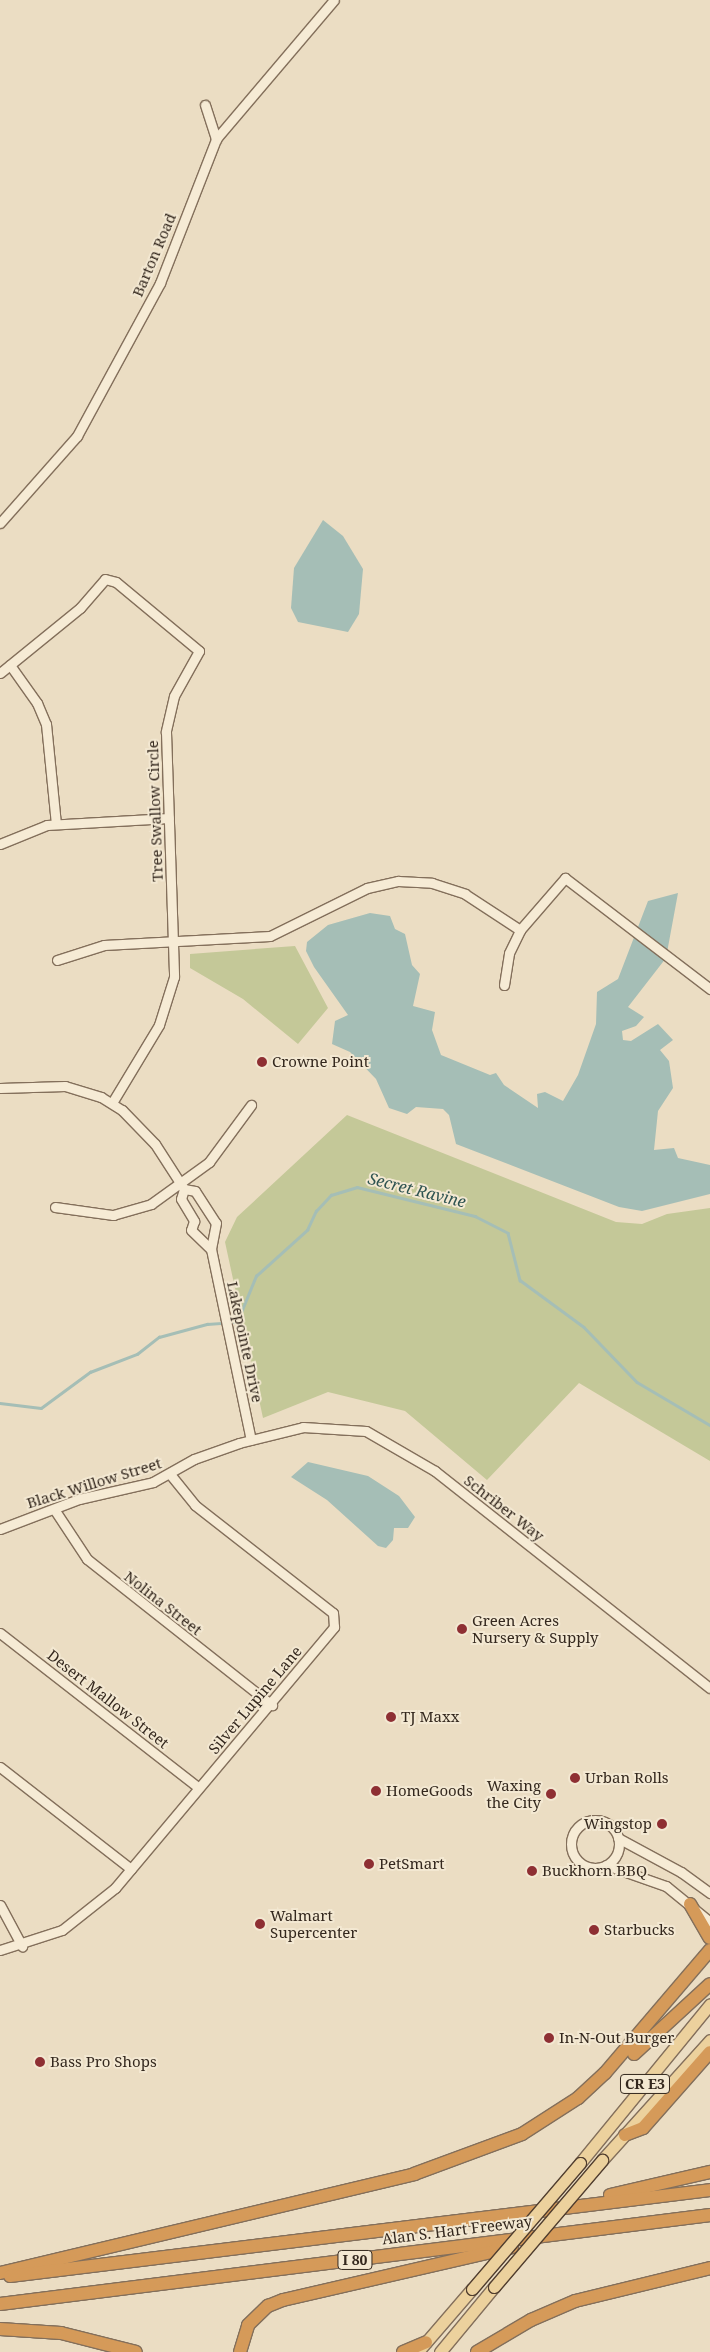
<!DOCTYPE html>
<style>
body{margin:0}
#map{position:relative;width:710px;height:2352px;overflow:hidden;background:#ebddc3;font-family:"Noto Serif",serif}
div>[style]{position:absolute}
.green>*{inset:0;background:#c4c898}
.water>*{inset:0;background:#a5beb6}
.stream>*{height:2.5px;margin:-1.25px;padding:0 1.25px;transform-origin:1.25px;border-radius:1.25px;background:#a5beb6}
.roads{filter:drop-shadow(1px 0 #836f5b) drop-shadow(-1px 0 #836f5b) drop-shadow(0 1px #836f5b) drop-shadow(0 -1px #836f5b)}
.minor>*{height:9px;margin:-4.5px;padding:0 4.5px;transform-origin:4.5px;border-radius:4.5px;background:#f6ebd5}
.minor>.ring{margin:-4.5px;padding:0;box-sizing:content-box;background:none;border:9px solid #f6ebd5;border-radius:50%}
.major>*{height:11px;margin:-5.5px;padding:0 5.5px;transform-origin:5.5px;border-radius:5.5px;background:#ecd19d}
.highway>*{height:12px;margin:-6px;padding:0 6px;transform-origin:6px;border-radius:6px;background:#d59a59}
.bridges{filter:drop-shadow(1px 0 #513e2f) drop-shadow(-1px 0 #513e2f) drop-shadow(0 1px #513e2f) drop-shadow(0 -1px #513e2f)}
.major-bridge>*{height:11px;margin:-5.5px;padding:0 5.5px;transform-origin:5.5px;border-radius:5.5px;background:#ecd19d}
.dots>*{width:14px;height:14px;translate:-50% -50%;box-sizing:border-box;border:2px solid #f3e8d2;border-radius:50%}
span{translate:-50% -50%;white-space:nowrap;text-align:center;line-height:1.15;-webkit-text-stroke:4px #f3e8d2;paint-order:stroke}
.shield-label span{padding:1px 4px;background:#f3e8d2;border:1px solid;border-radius:4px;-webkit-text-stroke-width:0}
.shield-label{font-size:14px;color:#34281e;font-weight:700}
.street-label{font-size:15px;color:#34281e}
.poi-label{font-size:15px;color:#34281e}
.left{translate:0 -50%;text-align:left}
.right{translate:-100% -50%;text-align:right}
.water-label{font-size:16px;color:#2e5350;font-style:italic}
</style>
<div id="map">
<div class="green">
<i style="clip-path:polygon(295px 946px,328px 1008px,298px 1044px,243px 999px,190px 968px,190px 954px)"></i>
<i style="clip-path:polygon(347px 1115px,616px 1222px,642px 1224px,667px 1214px,710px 1208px,710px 1461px,579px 1383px,487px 1480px,405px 1411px,328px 1392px,263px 1418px,225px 1242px,237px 1217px)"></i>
</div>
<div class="water">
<i style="clip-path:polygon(323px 520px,343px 536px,363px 569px,359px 614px,348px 632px,298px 622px,291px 608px,294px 568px)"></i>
<i style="clip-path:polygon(678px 893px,666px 958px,628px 1007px,644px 1017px,636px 1026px,622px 1031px,623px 1040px,631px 1041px,658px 1024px,673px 1040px,660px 1050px,669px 1061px,673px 1088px,658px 1111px,654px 1150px,674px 1148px,678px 1158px,710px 1165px,710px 1194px,642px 1211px,619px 1207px,456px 1144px,449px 1115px,443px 1109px,416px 1107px,407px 1114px,389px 1108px,376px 1079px,350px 1052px,332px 1044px,335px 1021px,348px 1015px,314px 967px,306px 951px,307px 942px,328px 925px,370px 913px,390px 916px,395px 929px,405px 934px,412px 965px,420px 974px,413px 1006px,435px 1012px,432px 1030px,441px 1055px,490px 1075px,496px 1073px,504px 1085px,538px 1108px,537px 1094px,545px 1092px,563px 1101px,578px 1075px,596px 1024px,597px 992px,618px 979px,648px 901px)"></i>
<i style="clip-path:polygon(308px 1462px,368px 1476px,399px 1496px,415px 1517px,408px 1528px,394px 1528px,393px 1540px,386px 1548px,378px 1546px,327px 1500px,291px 1477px)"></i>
</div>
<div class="stream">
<i style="left:0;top:1403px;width:41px;rotate:7deg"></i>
<i style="left:41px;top:1408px;width:61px;rotate:-36.3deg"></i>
<i style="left:90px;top:1372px;width:50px;rotate:-21deg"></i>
<i style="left:137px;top:1354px;width:28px;rotate:-38deg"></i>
<i style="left:159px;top:1337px;width:50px;rotate:-15.2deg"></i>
<i style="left:207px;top:1324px;width:30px;rotate:-4deg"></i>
<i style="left:237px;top:1322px;width:50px;rotate:-67.6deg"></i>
<i style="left:256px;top:1276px;width:69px;rotate:-42deg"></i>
<i style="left:307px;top:1230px;width:21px;rotate:-65deg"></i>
<i style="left:316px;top:1211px;width:22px;rotate:-47deg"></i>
<i style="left:331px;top:1195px;width:27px;rotate:-17deg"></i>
<i style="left:357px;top:1187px;width:122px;rotate:13.8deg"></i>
<i style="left:475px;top:1216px;width:37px;rotate:27deg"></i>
<i style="left:508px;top:1233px;width:49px;rotate:75.7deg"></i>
<i style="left:520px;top:1280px;width:79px;rotate:36.3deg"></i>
<i style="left:584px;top:1327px;width:76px;rotate:46.1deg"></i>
<i style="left:637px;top:1382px;width:85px;rotate:30.5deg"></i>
</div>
<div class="roads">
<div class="minor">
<i style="left:205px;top:105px;width:36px;rotate:72deg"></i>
<i style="left:0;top:523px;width:116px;rotate:-48.5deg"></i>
<i style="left:77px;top:436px;width:174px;rotate:-61.5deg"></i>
<i style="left:160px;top:283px;width:155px;rotate:-68.7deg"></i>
<i style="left:216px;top:139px;width:182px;rotate:-49.7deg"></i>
<i style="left:10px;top:665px;width:47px;rotate:54.6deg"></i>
<i style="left:37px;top:703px;width:23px;rotate:67deg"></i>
<i style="left:46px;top:724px;width:100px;rotate:84.3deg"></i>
<i style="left:0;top:673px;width:103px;rotate:-39.1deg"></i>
<i style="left:80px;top:608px;width:38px;rotate:-49deg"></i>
<i style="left:105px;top:579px;width:11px;rotate:15deg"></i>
<i style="left:116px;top:582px;width:108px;rotate:39.7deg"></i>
<i style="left:199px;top:651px;width:51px;rotate:119.1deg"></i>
<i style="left:174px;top:696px;width:37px;rotate:103deg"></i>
<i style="left:166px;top:732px;width:245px;rotate:88.1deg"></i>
<i style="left:174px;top:977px;width:50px;rotate:107.4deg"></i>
<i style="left:159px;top:1025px;width:91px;rotate:121.1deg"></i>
<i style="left:0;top:844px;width:51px;rotate:-22deg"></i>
<i style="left:47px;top:825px;width:122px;rotate:-3.3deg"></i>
<i style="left:57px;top:960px;width:49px;rotate:-17.7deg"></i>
<i style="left:104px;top:945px;width:166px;rotate:-3.1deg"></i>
<i style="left:270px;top:936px;width:108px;rotate:-26.3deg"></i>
<i style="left:367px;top:888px;width:32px;rotate:-13deg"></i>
<i style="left:398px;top:881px;width:34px;rotate:3deg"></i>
<i style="left:432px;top:883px;width:35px;rotate:18deg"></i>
<i style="left:465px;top:894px;width:66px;rotate:33.2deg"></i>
<i style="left:504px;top:985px;width:32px;rotate:-81deg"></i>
<i style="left:509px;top:953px;width:25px;rotate:-64deg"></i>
<i style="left:520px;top:930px;width:69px;rotate:-49.1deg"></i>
<i style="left:565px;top:878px;width:183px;rotate:37.4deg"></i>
<i style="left:0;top:1088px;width:65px;rotate:-1.8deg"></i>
<i style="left:65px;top:1086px;width:38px;rotate:17deg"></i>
<i style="left:101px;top:1097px;width:25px;rotate:32deg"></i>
<i style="left:122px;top:1110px;width:47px;rotate:45.9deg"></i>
<i style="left:155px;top:1144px;width:54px;rotate:57.2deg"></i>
<i style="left:184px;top:1189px;width:10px;rotate:107deg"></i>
<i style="left:181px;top:1199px;width:26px;rotate:59deg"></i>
<i style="left:184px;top:1189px;width:11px;rotate:10deg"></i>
<i style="left:195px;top:1191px;width:38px;rotate:57deg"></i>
<i style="left:216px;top:1223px;width:26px;rotate:101deg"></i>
<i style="left:211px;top:1249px;width:195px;rotate:78.2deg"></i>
<i style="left:55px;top:1207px;width:59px;rotate:7.9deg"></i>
<i style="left:113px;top:1215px;width:40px;rotate:-16deg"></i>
<i style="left:151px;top:1204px;width:72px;rotate:-35.9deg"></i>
<i style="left:209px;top:1162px;width:71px;rotate:-53.6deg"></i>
<i style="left:194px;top:1221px;width:9px;rotate:108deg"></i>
<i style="left:191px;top:1230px;width:28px;rotate:44deg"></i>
<i style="left:54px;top:1509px;width:60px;rotate:56.6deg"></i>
<i style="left:87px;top:1559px;width:236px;rotate:38.3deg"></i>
<i style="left:0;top:1529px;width:85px;rotate:-20.8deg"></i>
<i style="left:79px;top:1499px;width:76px;rotate:-12.9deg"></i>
<i style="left:153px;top:1482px;width:47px;rotate:-29.3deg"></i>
<i style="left:194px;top:1459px;width:48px;rotate:-19.6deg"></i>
<i style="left:239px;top:1443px;width:66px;rotate:-14deg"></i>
<i style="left:303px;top:1427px;width:63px;rotate:3.6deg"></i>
<i style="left:366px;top:1431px;width:80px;rotate:30.1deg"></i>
<i style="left:435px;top:1471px;width:350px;rotate:38.3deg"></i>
<i style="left:0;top:1633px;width:251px;rotate:37.9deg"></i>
<i style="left:0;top:1767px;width:166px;rotate:37.9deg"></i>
<i class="ring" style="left:571px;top:1820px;width:39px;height:39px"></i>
<i style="left:618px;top:1838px;width:72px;rotate:28.4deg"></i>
<i style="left:681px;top:1872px;width:36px;rotate:36deg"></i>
<i style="left:606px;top:1865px;width:64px;rotate:19.3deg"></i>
<i style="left:666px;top:1886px;width:57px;rotate:39.3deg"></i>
<i style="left:0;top:1905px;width:47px;rotate:61.8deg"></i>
<i style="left:0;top:1950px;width:65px;rotate:-17.9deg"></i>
<i style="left:62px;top:1930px;width:68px;rotate:-38.4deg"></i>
<i style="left:115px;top:1888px;width:341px;rotate:-50deg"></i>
<i style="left:334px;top:1627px;width:14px;rotate:-94deg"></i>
<i style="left:333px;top:1613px;width:175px;rotate:-142deg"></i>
<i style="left:195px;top:1505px;width:40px;rotate:-129deg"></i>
</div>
<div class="major">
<i style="left:602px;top:2160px;width:161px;rotate:-48deg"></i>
<i style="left:580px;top:2163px;width:205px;rotate:-50.7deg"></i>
<i style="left:421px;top:2348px;width:78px;rotate:-49.2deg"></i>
<i style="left:440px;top:2352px;width:85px;rotate:-50.3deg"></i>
</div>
<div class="highway">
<i style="left:690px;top:1904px;width:39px;rotate:60deg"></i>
<i style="left:634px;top:2054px;width:103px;rotate:-42.6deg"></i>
<i style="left:625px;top:2135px;width:19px;rotate:-21deg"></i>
<i style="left:643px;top:2128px;width:101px;rotate:-48.6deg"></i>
<i style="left:610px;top:2195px;width:103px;rotate:-13deg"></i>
<i style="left:0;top:2273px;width:426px;rotate:-13.4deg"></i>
<i style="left:414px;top:2174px;width:115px;rotate:-20.3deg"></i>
<i style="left:522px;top:2134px;width:67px;rotate:-32.7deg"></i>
<i style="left:578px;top:2098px;width:37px;rotate:-43deg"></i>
<i style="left:605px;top:2073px;width:162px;rotate:-49.5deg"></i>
<i style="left:10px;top:2276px;width:705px;rotate:-7deg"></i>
<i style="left:0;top:2304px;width:716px;rotate:-7.14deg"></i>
<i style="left:0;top:2329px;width:61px;rotate:3.8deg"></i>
<i style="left:61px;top:2333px;width:77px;rotate:14.2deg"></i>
<i style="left:240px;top:2352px;width:28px;rotate:-73deg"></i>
<i style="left:248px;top:2325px;width:28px;rotate:-44deg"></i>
<i style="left:268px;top:2306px;width:16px;rotate:-22deg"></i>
<i style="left:283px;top:2300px;width:235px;rotate:-13deg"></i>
<i style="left:403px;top:2352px;width:25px;rotate:-23deg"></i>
<i style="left:477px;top:2352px;width:63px;rotate:-30.7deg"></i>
<i style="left:531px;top:2320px;width:48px;rotate:-23.4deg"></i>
<i style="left:575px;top:2301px;width:139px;rotate:-13.7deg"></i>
</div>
</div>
<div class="bridges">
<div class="major-bridge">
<i style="left:494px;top:2287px;width:167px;rotate:-49.6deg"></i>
<i style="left:472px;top:2289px;width:166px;rotate:-49.4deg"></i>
</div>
</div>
<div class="dots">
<i style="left:262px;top:1062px;background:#8e2f33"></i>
<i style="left:462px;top:1629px;background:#8e2f33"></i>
<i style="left:391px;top:1717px;background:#8e2f33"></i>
<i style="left:575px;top:1778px;background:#8e2f33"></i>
<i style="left:376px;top:1791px;background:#8e2f33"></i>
<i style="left:551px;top:1794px;background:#8e2f33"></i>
<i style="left:662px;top:1824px;background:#8e2f33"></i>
<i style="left:369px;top:1864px;background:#8e2f33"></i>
<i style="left:532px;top:1871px;background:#8e2f33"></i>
<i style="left:260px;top:1924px;background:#8e2f33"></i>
<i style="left:594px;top:1930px;background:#8e2f33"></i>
<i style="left:549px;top:2038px;background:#8e2f33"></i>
<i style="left:40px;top:2062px;background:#8e2f33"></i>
</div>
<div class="shield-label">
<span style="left:645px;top:2084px">CR E3</span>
<span style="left:355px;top:2260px">I 80</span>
</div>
<div class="street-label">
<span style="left:154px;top:255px;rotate:-67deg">Barton Road</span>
<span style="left:155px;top:811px;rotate:-92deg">Tree Swallow Circle</span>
<span style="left:245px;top:1342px;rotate:78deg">Lakepointe Drive</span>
<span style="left:94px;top:1483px;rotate:-17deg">Black Willow Street</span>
<span style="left:504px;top:1508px;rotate:38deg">Schriber Way</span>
<span style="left:163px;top:1603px;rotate:38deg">Nolina Street</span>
<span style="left:108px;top:1699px;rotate:38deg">Desert Mallow Street</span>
<span style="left:255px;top:1700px;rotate:-50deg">Silver Lupine Lane</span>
<span style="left:457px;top:2230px;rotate:-7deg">Alan S. Hart Freeway</span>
</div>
<div class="poi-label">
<span class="left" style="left:272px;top:1062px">Crowne Point</span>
<span class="left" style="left:472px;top:1629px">Green Acres<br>Nursery &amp; Supply</span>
<span class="left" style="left:401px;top:1717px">TJ Maxx</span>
<span class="left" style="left:585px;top:1778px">Urban Rolls</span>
<span class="right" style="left:541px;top:1794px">Waxing<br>the City</span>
<span class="left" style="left:386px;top:1791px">HomeGoods</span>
<span class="right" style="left:652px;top:1824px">Wingstop</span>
<span class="left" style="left:379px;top:1864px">PetSmart</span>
<span class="left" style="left:542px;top:1871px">Buckhorn BBQ</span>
<span class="left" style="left:270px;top:1924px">Walmart<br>Supercenter</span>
<span class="left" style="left:604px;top:1930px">Starbucks</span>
<span class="left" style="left:559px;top:2038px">In-N-Out Burger</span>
<span class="left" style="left:50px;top:2062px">Bass Pro Shops</span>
</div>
<div class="water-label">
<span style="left:417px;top:1190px;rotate:14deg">Secret Ravine</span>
</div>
</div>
